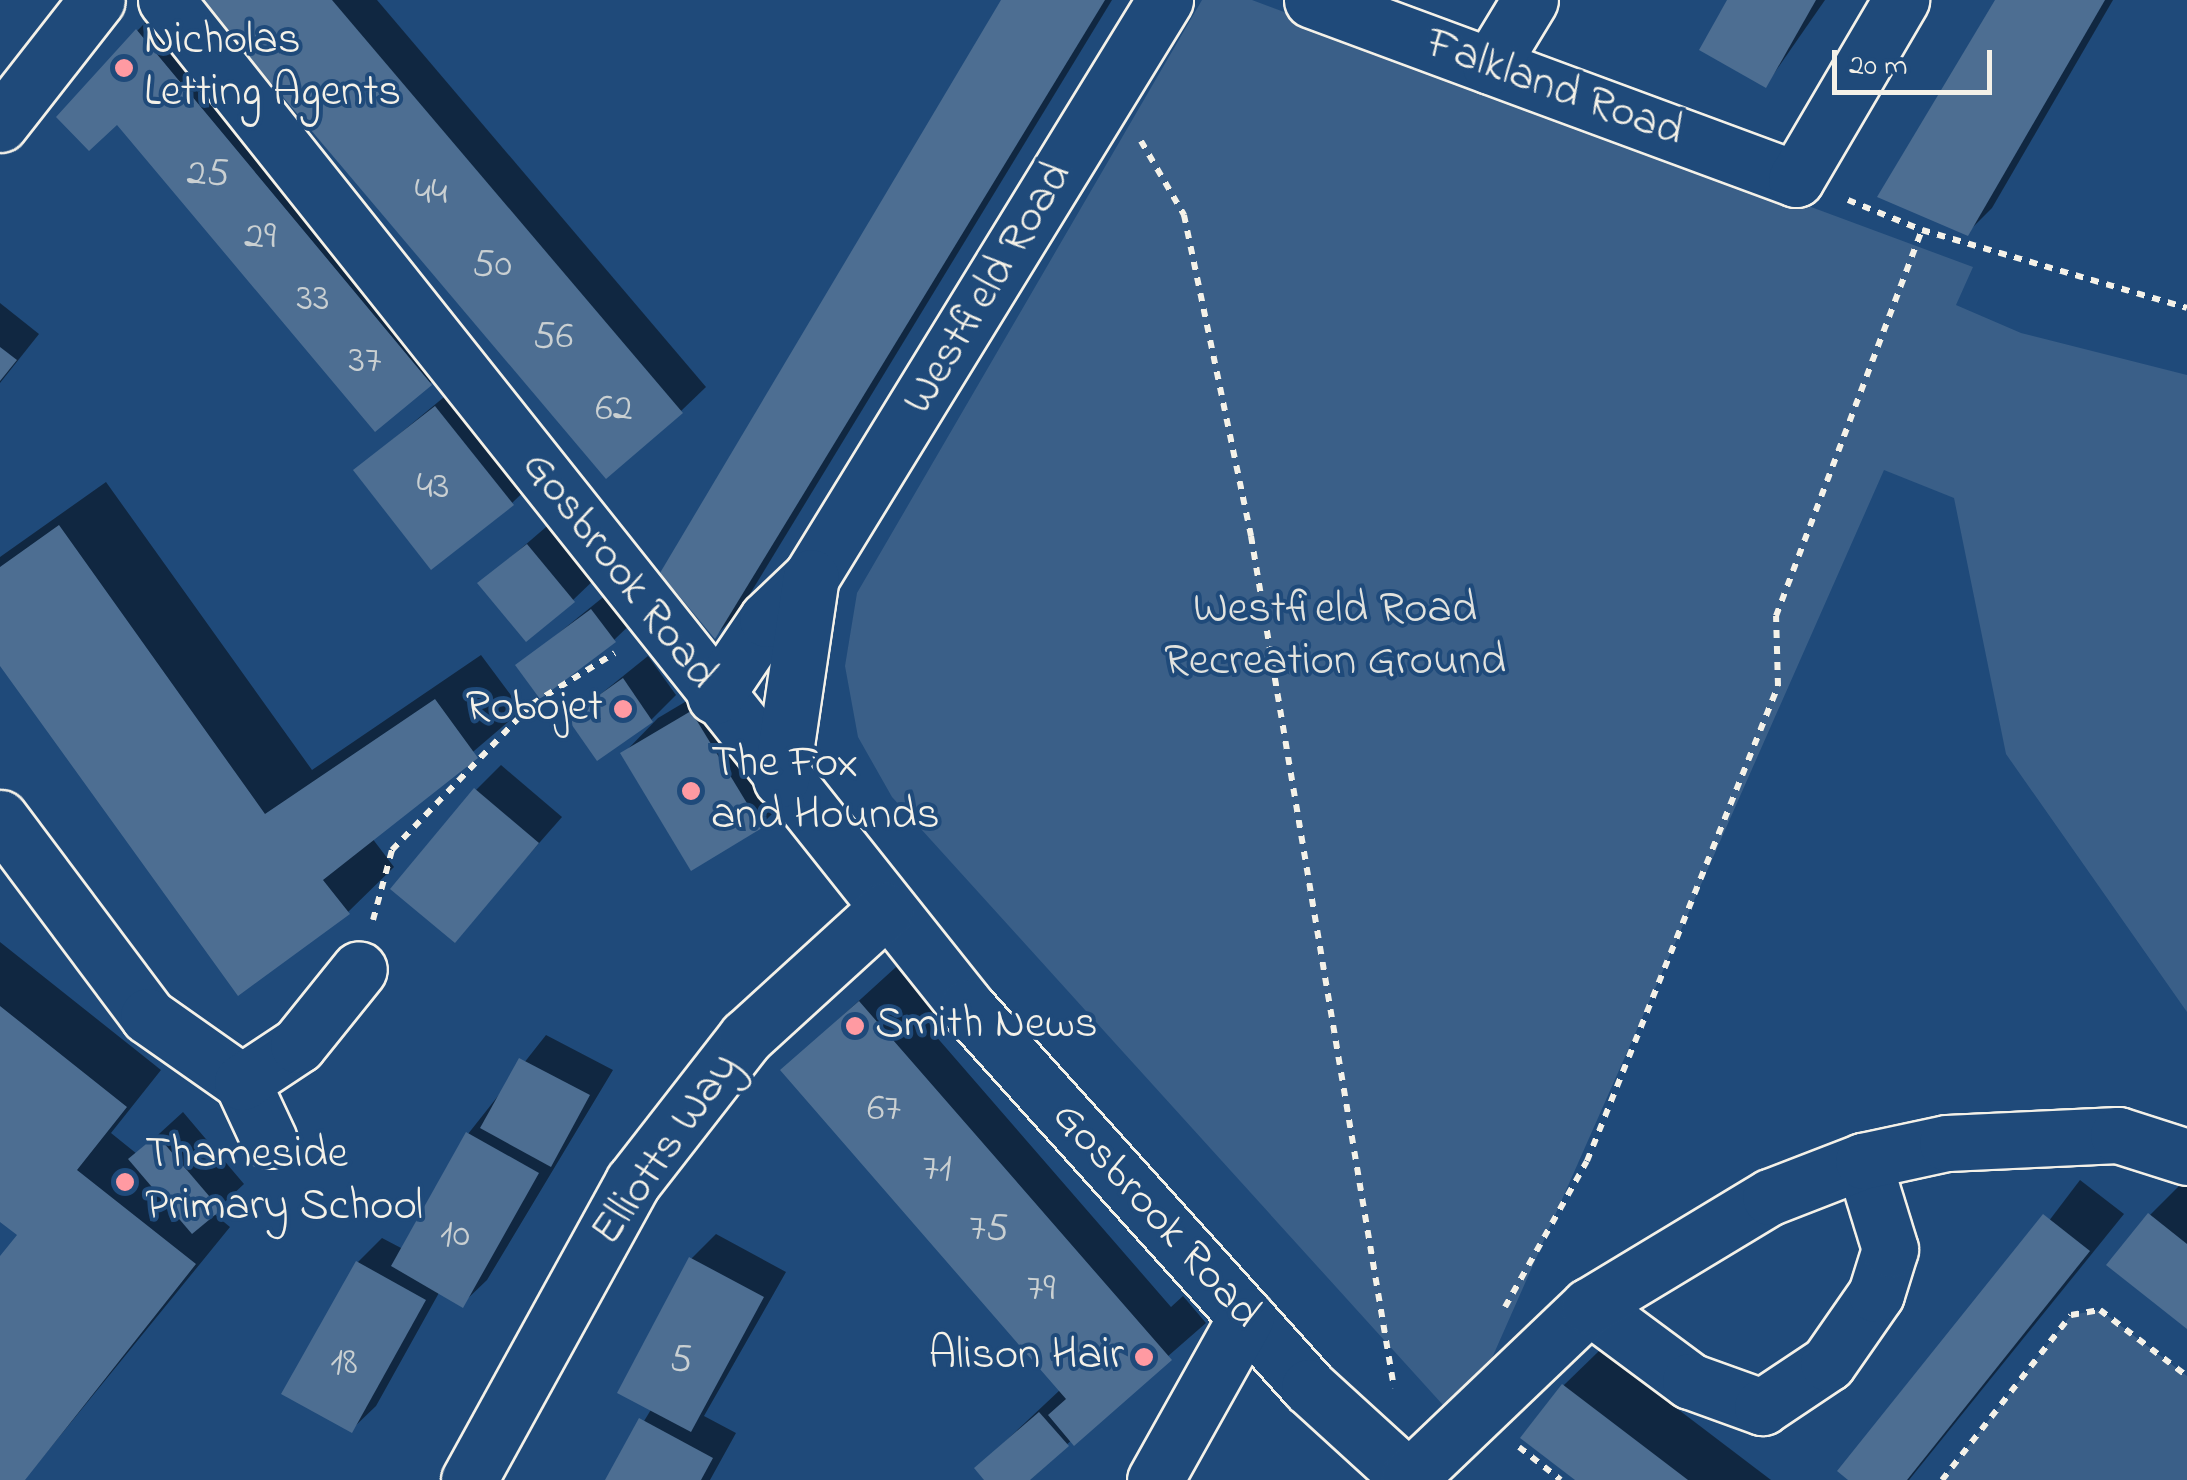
<!DOCTYPE html>
<style>
body{margin:0}
#map{position:relative;width:2187px;height:1480px;overflow:hidden;background:#1f4a7a;font-family:"Indie Flower",sans-serif}
div>[style]{position:absolute}
.green>*{inset:0;background:#3a5f88}
.shadow>*{inset:0;background:#0007}
.building>*{inset:0;background:#4d6e92}
.path>*{height:6px;margin-top:-3px;transform-origin:0;background:repeating-linear-gradient(90deg,#f4f1e8 0 8px,transparent 0 16px)}
.roads{filter:drop-shadow(2px 0 #f4f1e8) drop-shadow(-2px 0 #f4f1e8) drop-shadow(0 2px #f4f1e8) drop-shadow(0 -2px #f4f1e8)}
.minor>*{height:55px;margin:-27.5px;padding:0 27.5px;transform-origin:27.5px;border-radius:27.5px;background:#1f4a7a}
.dots>*{width:28px;height:28px;translate:-50% -50%;box-sizing:border-box;border:5px solid #1f4a7a;border-radius:50%}
span{translate:-50% -50%;white-space:nowrap;text-align:center;line-height:1.15;-webkit-text-stroke:8px #1f4a7a;paint-order:stroke}
.number-label{font-size:40px;color:#cad0d2}
.number-label span{-webkit-text-stroke-width:0}
.poi-label{font-size:45px;color:#f4f1e8}
.left{translate:0 -50%;text-align:left}
.right{translate:-100% -50%;text-align:right}
.street-label{font-size:45px;color:#f4f1e8}
.park-label{font-size:45px;color:#e1e2de}
.scale{position:absolute;left:1832px;top:50px;width:160px;height:45px;box-sizing:border-box;border:5px solid #f4f1e8;border-top:0;padding-left:12px;font-size:30px;line-height:35px;white-space:nowrap;color:#f4f1e8;-webkit-text-stroke:8px #1f4a7a;paint-order:stroke}
</style>
<div id="map">
<div class="green">
<i style="clip-path:polygon(1202px 0,1252px 0,1973px 267px,1956px 305px,2021px 333px,2187px 375px,2187px 1012px,2006px 754px,1954px 498px,1884px 470px,1462px 1426px,892px 797px,858px 737px,845px 666px,857px 593px)"></i>
<i style="clip-path:polygon(2100px 1310px,2187px 1376px,2187px 1480px,1942px 1480px,2071px 1315px)"></i>
</div>
<div class="shadow">
<i style="clip-path:polygon(168px 0,455px 358px,430px 383px,137px 31px)"></i>
<i style="clip-path:polygon(204px 0,377px 0,706px 387px,681px 411px)"></i>
<i style="clip-path:polygon(1004px 0,1112px 0,739px 612px,715px 636px)"></i>
<i style="clip-path:polygon(1730px 0,1825px 0,1766px 85px)"></i>
<i style="clip-path:polygon(1998px 0,2113px 0,1992px 208px,1967px 233px)"></i>
<i style="clip-path:polygon(0 303px,39px 334px,0 383px)"></i>
<i style="clip-path:polygon(461px 383px,537px 479px,512px 503px,356px 470px)"></i>
<i style="clip-path:polygon(106px 482px,312px 770px,481px 655px,522px 710px,372px 838px,394px 867px,348px 912px,0 662px,0 557px)"></i>
<i style="clip-path:polygon(553px 521px,598px 576px,573px 600px,481px 583px)"></i>
<i style="clip-path:polygon(617px 586px,639px 616px,614px 640px,518px 666px)"></i>
<i style="clip-path:polygon(648px 656px,676px 695px,651px 720px,571px 718px)"></i>
<i style="clip-path:polygon(727px 677px,796px 790px,760px 826px,623px 754px,658px 718px)"></i>
<i style="clip-path:polygon(501px 765px,562px 817px,455px 939px,476px 790px)"></i>
<i style="clip-path:polygon(0 942px,161px 1070px,111px 1133px,137px 1154px,183px 1112px,244px 1184px,213px 1213px,230px 1227px,24px 1480px,0 1478px,0 1260px,20px 1235px,0 1219px)"></i>
<i style="clip-path:polygon(896px 967px,946px 1023px,934px 1034px,1171px 1307px,1183px 1296px,1206px 1323px,1026px 1480px,987px 1480px,977px 1468px,1061px 1389px,783px 1070px)"></i>
<i style="clip-path:polygon(546px 1035px,613px 1070px,487px 1280px,462px 1304px,440px 1291px,376px 1406px,351px 1430px,358px 1262px,382px 1238px,403px 1249px,468px 1134px)"></i>
<i style="clip-path:polygon(2186px 1179px,2187px 1180px,2187px 1326px,2150px 1215px)"></i>
<i style="clip-path:polygon(2080px 1180px,2124px 1214px,1909px 1480px,1852px 1480px)"></i>
<i style="clip-path:polygon(716px 1234px,786px 1272px,704px 1416px,736px 1433px,710px 1480px,608px 1480px,652px 1408px,691px 1259px)"></i>
<i style="clip-path:polygon(1600px 1350px,1771px 1480px,1579px 1480px,1564px 1385px)"></i>
</div>
<div class="building">
<i style="clip-path:polygon(201px 0,332px 0,683px 413px,606px 479px)"></i>
<i style="clip-path:polygon(1001px 0,1105px 0,715px 639px,660px 573px)"></i>
<i style="clip-path:polygon(1727px 0,1816px 0,1766px 88px,1699px 50px)"></i>
<i style="clip-path:polygon(1995px 0,2105px 0,1968px 236px,1877px 197px)"></i>
<i style="clip-path:polygon(136px 29px,432px 385px,375px 432px,117px 125px,89px 151px,56px 117px)"></i>
<i style="clip-path:polygon(0 347px,17px 360px,0 381px)"></i>
<i style="clip-path:polygon(435px 406px,514px 505px,431px 570px,353px 470px)"></i>
<i style="clip-path:polygon(59px 525px,265px 814px,435px 699px,478px 758px,323px 880px,350px 914px,238px 996px,0 666px,0 567px)"></i>
<i style="clip-path:polygon(527px 544px,575px 602px,526px 642px,477px 583px)"></i>
<i style="clip-path:polygon(591px 609px,616px 642px,540px 699px,515px 665px)"></i>
<i style="clip-path:polygon(623px 678px,653px 722px,597px 761px,567px 718px)"></i>
<i style="clip-path:polygon(691px 711px,762px 828px,691px 871px,620px 753px)"></i>
<i style="clip-path:polygon(474px 788px,539px 843px,455px 943px,390px 889px)"></i>
<i style="clip-path:polygon(859px 1001px,1172px 1360px,1074px 1446px,1048px 1415px,1066px 1399px,780px 1070px)"></i>
<i style="clip-path:polygon(0 1006px,127px 1107px,77px 1170px,196px 1264px,25px 1480px,0 1480px,0 1256px,17px 1235px,0 1222px)"></i>
<i style="clip-path:polygon(519px 1058px,590px 1095px,551px 1167px,480px 1128px)"></i>
<i style="clip-path:polygon(466px 1132px,539px 1173px,463px 1308px,391px 1266px)"></i>
<i style="clip-path:polygon(157px 1135px,221px 1210px,192px 1234px,128px 1159px)"></i>
<i style="clip-path:polygon(2148px 1213px,2187px 1244px,2187px 1329px,2106px 1265px)"></i>
<i style="clip-path:polygon(2043px 1214px,2090px 1251px,1907px 1480px,1848px 1480px,1837px 1471px)"></i>
<i style="clip-path:polygon(689px 1257px,764px 1297px,691px 1432px,617px 1393px)"></i>
<i style="clip-path:polygon(356px 1261px,426px 1300px,352px 1433px,281px 1394px)"></i>
<i style="clip-path:polygon(1562px 1384px,1688px 1480px,1575px 1480px,1520px 1438px)"></i>
<i style="clip-path:polygon(1039px 1412px,1069px 1446px,1030px 1480px,984px 1480px,974px 1468px)"></i>
<i style="clip-path:polygon(639px 1418px,713px 1458px,701px 1480px,605px 1480px)"></i>
</div>
<div class="path">
<i style="left:1141px;top:141px;width:86px;rotate:59.8deg"></i>
<i style="left:1184px;top:215px;width:328px;rotate:78.2deg"></i>
<i style="left:1251px;top:536px;width:864px;rotate:80.47deg"></i>
<i style="left:1848px;top:200px;width:80px;rotate:22.1deg"></i>
<i style="left:373px;top:920px;width:73px;rotate:-74.8deg"></i>
<i style="left:392px;top:850px;width:202px;rotate:-46.2deg"></i>
<i style="left:532px;top:704px;width:97px;rotate:-31.6deg"></i>
<i style="left:1505px;top:1307px;width:167px;rotate:-60.7deg"></i>
<i style="left:1587px;top:1161px;width:512px;rotate:-68.09deg"></i>
<i style="left:1778px;top:686px;width:70px;rotate:-91.6deg"></i>
<i style="left:1776px;top:616px;width:413px;rotate:-69.3deg"></i>
<i style="left:1922px;top:230px;width:276px;rotate:16.4deg"></i>
<i style="left:1519px;top:1447px;width:53px;rotate:38.2deg"></i>
<i style="left:1942px;top:1480px;width:209px;rotate:-52deg"></i>
<i style="left:2071px;top:1315px;width:29px;rotate:-10deg"></i>
<i style="left:2100px;top:1310px;width:109px;rotate:37.2deg"></i>
</div>
<div class="roads">
<div class="minor">
<i style="left:166px;top:0;width:1287px;rotate:51.5deg"></i>
<i style="left:967px;top:1007px;width:511px;rotate:48.01deg"></i>
<i style="left:1309px;top:1387px;width:138px;rotate:42.4deg"></i>
<i style="left:1312px;top:0;width:516px;rotate:20.3deg"></i>
<i style="left:1796px;top:179px;width:208px;rotate:-59.6deg"></i>
<i style="left:1490px;top:66px;width:77px;rotate:-58.8deg"></i>
<i style="left:0;top:124px;width:157px;rotate:-52deg"></i>
<i style="left:715px;top:696px;width:93px;rotate:-56deg"></i>
<i style="left:767px;top:619px;width:61px;rotate:-43.7deg"></i>
<i style="left:811px;top:577px;width:677px;rotate:-58.47deg"></i>
<i style="left:781px;top:779px;width:204px;rotate:-81.6deg"></i>
<i style="left:0;top:818px;width:247px;rotate:53.2deg"></i>
<i style="left:148px;top:1016px;width:115px;rotate:35.1deg"></i>
<i style="left:242px;top:1082px;width:64px;rotate:65deg"></i>
<i style="left:242px;top:1082px;width:67px;rotate:-33.5deg"></i>
<i style="left:298px;top:1045px;width:97px;rotate:-51.2deg"></i>
<i style="left:1589px;top:1306px;width:126px;rotate:36.6deg"></i>
<i style="left:1690px;top:1381px;width:77px;rotate:19.9deg"></i>
<i style="left:1762px;top:1407px;width:79px;rotate:-33.7deg"></i>
<i style="left:1828px;top:1363px;width:84px;rotate:-55.2deg"></i>
<i style="left:1876px;top:1294px;width:47px;rotate:-72.7deg"></i>
<i style="left:1890px;top:1249px;width:92px;rotate:-107.1deg"></i>
<i style="left:1409px;top:1478px;width:249px;rotate:-43.7deg"></i>
<i style="left:1589px;top:1306px;width:211px;rotate:-31.1deg"></i>
<i style="left:1770px;top:1197px;width:100px;rotate:-21.2deg"></i>
<i style="left:1863px;top:1161px;width:86px;rotate:-12.1deg"></i>
<i style="left:1947px;top:1143px;width:171px;rotate:-2.7deg"></i>
<i style="left:2118px;top:1135px;width:72px;rotate:17.7deg"></i>
<i style="left:469px;top:1480px;width:340px;rotate:-61.2deg"></i>
<i style="left:633px;top:1182px;width:184px;rotate:-52.1deg"></i>
<i style="left:746px;top:1037px;width:188px;rotate:-42.4deg"></i>
<i style="left:1155px;top:1480px;width:187px;rotate:-60.8deg"></i>
</div>
</div>
<div class="dots">
<i style="left:124px;top:68px;background:#ff9aa2"></i>
<i style="left:623px;top:709px;background:#ff9aa2"></i>
<i style="left:691px;top:791px;background:#ff9aa2"></i>
<i style="left:855px;top:1026px;background:#ff9aa2"></i>
<i style="left:125px;top:1182px;background:#ff9aa2"></i>
<i style="left:1144px;top:1357px;background:#ff9aa2"></i>
</div>
<div class="number-label">
<span style="left:208px;top:175px">25</span>
<span style="left:431px;top:194px">44</span>
<span style="left:260px;top:238px">29</span>
<span style="left:492px;top:266px">50</span>
<span style="left:313px;top:300px">33</span>
<span style="left:553px;top:338px">56</span>
<span style="left:365px;top:362px">37</span>
<span style="left:614px;top:410px">62</span>
<span style="left:433px;top:488px">43</span>
<span style="left:884px;top:1110px">67</span>
<span style="left:937px;top:1170px">71</span>
<span style="left:989px;top:1230px">75</span>
<span style="left:455px;top:1236px">10</span>
<span style="left:1041px;top:1290px">79</span>
<span style="left:681px;top:1361px">5</span>
<span style="left:344px;top:1364px">18</span>
</div>
<div class="poi-label">
<span class="left" style="left:144px;top:68px">Nicholas<br>Letting Agents</span>
<span class="right" style="left:603px;top:709px">Robojet</span>
<span class="left" style="left:711px;top:791px">The Fox<br>and Hounds</span>
<span class="left" style="left:875px;top:1026px">Smith News</span>
<span class="left" style="left:145px;top:1182px">Thameside<br>Primary School</span>
<span class="right" style="left:1124px;top:1357px">Alison Hair</span>
</div>
<div class="street-label">
<span style="left:1554px;top:89px;rotate:20deg">Falkland Road</span>
<span style="left:989px;top:289px;rotate:-59deg">Westfield Road</span>
<span style="left:618px;top:571px;rotate:52deg">Gosbrook Road</span>
<span style="left:667px;top:1150px;rotate:-55deg">Elliotts Way</span>
<span style="left:1155px;top:1216px;rotate:48deg">Gosbrook Road</span>
</div>
<div class="park-label">
<span style="left:1335px;top:637px">Westfield Road<br>Recreation Ground</span>
</div>
<div class="scale">20 m</div>
</div>
